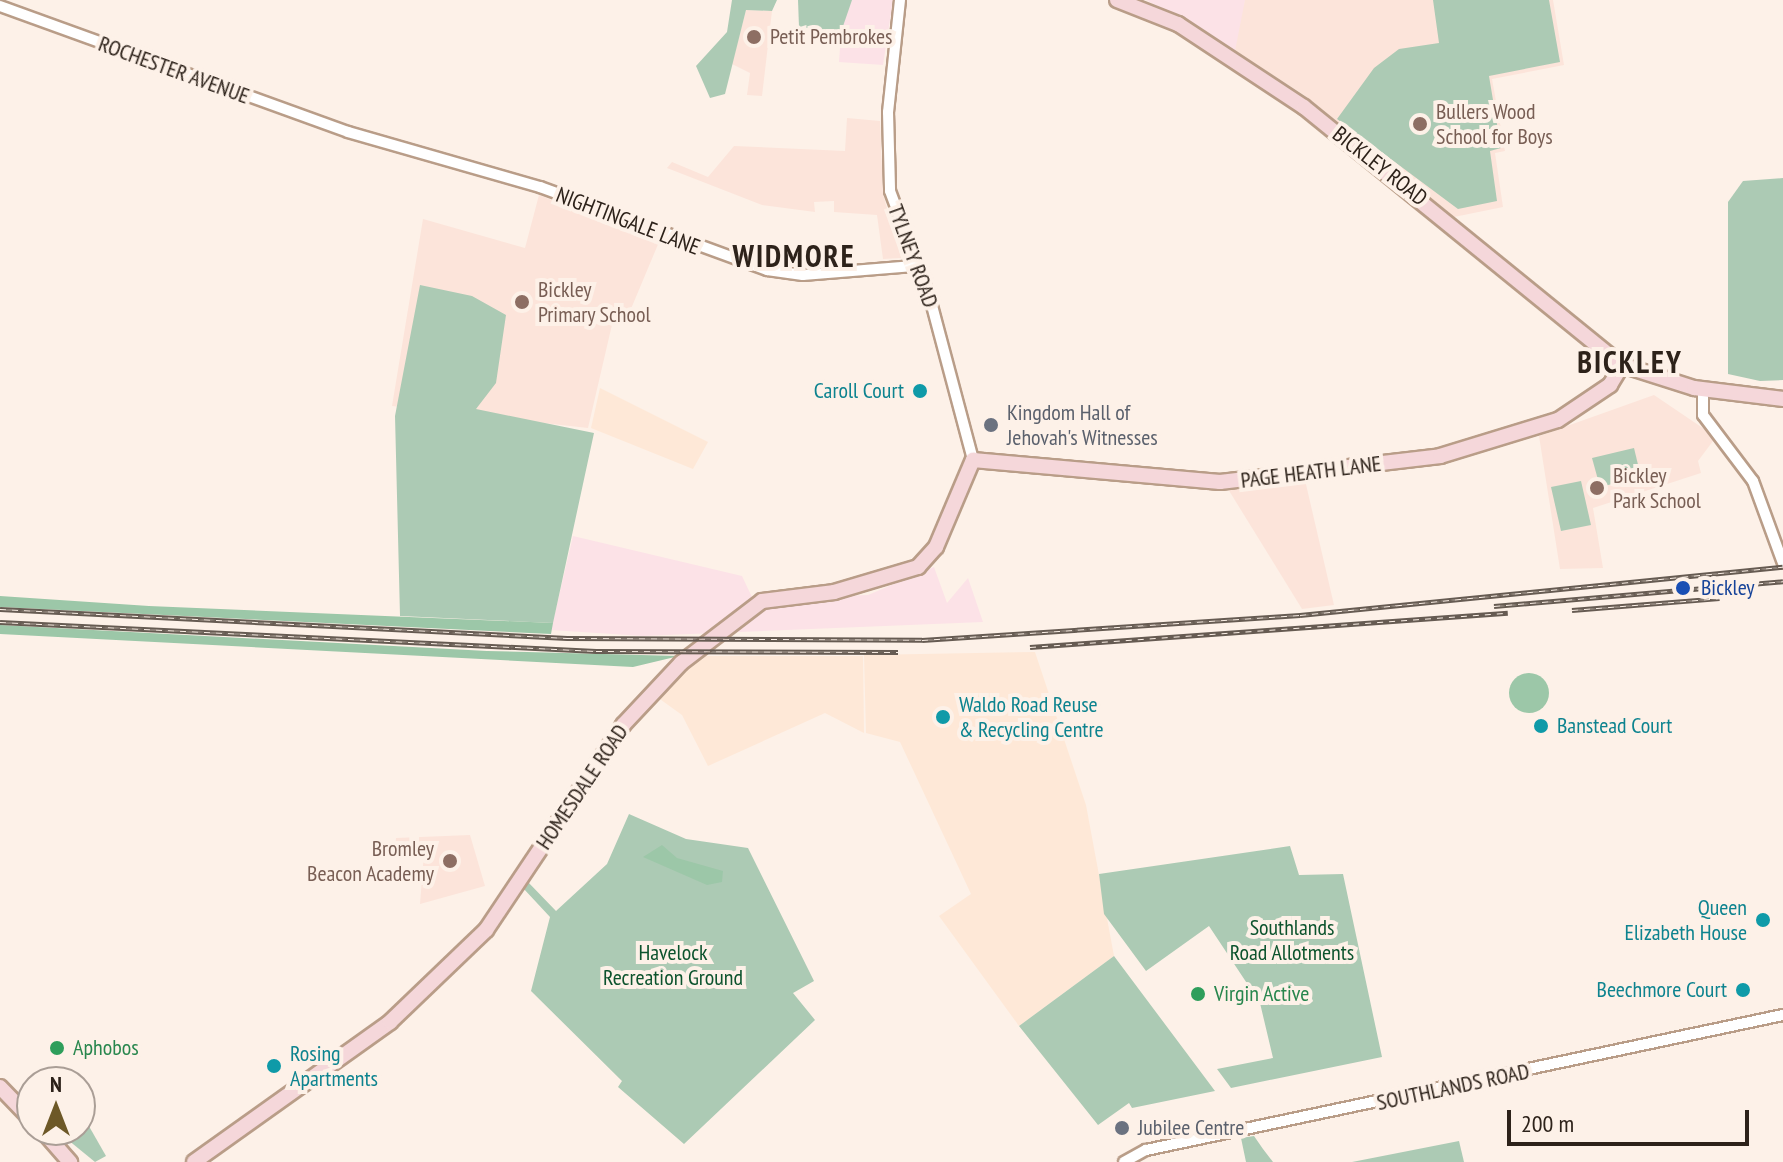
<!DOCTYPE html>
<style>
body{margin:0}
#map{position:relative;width:1783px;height:1162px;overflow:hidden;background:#fdf1e8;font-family:"PT Sans Narrow",sans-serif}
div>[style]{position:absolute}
.commercial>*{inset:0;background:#fce2e7}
.built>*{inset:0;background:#fee8d7}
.education>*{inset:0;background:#fce4da}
.green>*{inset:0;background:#accab4}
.forest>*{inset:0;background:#9cc7a8}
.round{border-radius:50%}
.roads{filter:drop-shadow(2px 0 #b99d88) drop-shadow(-2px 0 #b99d88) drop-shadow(0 2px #b99d88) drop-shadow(0 -2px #b99d88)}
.minor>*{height:10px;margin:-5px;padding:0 5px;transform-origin:5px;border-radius:5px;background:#fff}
.major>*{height:14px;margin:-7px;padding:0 7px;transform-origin:7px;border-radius:7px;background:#f5d7da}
.rail>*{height:5px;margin-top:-2.5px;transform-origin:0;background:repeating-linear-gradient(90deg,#fdf1e8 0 6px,#665b52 0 12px);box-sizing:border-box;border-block:2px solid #665b52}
.dots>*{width:22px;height:22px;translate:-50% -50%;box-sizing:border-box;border:4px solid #fdf1e8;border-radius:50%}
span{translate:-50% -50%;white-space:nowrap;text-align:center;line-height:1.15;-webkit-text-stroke:8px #fdf1e8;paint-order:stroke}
.education-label{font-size:22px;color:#785e54}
.left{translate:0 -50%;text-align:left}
.right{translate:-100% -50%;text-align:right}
.street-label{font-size:22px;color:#2d221a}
.culture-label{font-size:22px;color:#0d838f}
.worship-label{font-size:22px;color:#5b616d}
.transit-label{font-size:22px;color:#164399}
.park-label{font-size:22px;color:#0c532d}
.leisure-label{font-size:22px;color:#27864d}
.district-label{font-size:30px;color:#2d221a;font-weight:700;letter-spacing:2px}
.north{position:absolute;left:16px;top:1066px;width:80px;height:80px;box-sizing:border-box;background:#fdf1e8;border:2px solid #aa9e96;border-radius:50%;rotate:0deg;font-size:22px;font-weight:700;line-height:32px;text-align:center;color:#2d221a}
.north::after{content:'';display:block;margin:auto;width:28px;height:36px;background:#6d5827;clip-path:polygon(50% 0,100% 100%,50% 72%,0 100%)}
.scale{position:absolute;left:1507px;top:1110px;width:242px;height:36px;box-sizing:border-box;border:4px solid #2d221a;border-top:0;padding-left:10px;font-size:24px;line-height:28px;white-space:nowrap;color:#2d221a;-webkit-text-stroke:6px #fdf1e8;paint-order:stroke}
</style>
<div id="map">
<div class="commercial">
<i style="clip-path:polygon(852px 0,893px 0,883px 65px,839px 62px,842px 18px)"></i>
<i style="clip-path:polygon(1146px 0,1245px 0,1241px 49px,1235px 51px)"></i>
<i style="clip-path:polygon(573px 536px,742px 576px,759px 612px,786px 598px,868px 595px,934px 567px,947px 603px,968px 578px,983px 622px,643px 636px,551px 630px)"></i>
</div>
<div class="built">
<i style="clip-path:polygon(600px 388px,708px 442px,693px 469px,591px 428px)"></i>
<i style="clip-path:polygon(1035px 652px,1086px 805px,1114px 956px,1019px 1026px,939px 916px,971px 894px,900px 742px,866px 733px,864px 655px)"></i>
<i style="clip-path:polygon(697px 656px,863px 656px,864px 733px,825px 713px,708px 766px,682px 715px,657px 697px)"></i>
</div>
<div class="education">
<i style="clip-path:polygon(1245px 0,1553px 0,1564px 65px,1492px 79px,1505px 151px,1495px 153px,1503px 207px,1454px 217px,1304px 95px,1235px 51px)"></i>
<i style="clip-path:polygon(746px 10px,772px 11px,762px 96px,747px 95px,750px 73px,732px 64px)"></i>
<i style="clip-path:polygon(847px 118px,880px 121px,883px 194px,901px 258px,883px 259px,877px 215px,834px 212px,834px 201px,814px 202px,815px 212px,762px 205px,667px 168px,672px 162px,708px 177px,734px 146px,845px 151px)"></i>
<i style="clip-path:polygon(539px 195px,659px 242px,628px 316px,614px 316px,588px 428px,392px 406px,423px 219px,525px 248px)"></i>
<i style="clip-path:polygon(1654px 395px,1716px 437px,1698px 461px,1701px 473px,1593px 508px,1603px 568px,1560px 569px,1539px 436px)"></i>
<i style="clip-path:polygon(1305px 480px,1334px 605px,1302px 609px,1228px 489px)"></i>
<i style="clip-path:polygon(470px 835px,485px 886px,420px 904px,424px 853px,395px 851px,396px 838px)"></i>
</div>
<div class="green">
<i style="clip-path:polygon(732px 0,777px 0,772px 11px,746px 10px,725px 94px,710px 98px,696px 66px,727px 32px)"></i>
<i style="clip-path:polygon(798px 0,852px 0,841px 32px,799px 27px)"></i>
<i style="clip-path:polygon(1433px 0,1549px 0,1560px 62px,1489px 76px,1501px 148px,1490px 151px,1497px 201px,1458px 209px,1337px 119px,1374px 68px,1399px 49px,1439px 43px)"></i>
<i style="clip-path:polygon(1783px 178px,1783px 380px,1760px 381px,1728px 374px,1728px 202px,1743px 181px)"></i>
<i style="clip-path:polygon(420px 285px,472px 296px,506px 315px,496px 383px,476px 409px,594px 433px,553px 623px,400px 616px,395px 416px)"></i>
<i style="clip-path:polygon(1634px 448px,1641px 477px,1600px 487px,1592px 458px)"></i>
<i style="clip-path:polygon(1581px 481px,1591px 525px,1561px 531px,1551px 487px)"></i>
<i style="clip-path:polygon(629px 814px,686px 839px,748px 848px,814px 981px,793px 993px,815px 1020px,684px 1144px,618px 1087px,622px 1081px,531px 991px,550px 917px,523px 888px,527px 881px,556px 911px,607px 864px)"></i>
<i style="clip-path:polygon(1290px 846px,1299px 875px,1343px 874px,1382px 1057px,1231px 1088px,1217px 1069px,1273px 1058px,1260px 1003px,1209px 926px,1146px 971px,1104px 914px,1099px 874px)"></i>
<i style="clip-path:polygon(1114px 956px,1215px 1091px,1132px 1108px,1129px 1103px,1098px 1125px,1019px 1026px)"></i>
<i style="clip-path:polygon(86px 1121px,106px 1156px,95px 1162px,62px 1135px)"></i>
<i style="clip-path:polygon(1254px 1136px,1263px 1149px,1273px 1162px,1246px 1162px,1241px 1138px)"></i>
<i style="clip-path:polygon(1459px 1141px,1464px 1162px,1352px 1162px)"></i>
</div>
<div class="forest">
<i style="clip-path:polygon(0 596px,149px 606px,553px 623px,551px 634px,0 607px)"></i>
<i style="clip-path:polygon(0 625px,487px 651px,679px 656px,633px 667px,0 634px)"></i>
<i class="round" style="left:1509px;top:673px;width:40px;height:40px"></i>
<i style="clip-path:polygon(662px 845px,677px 858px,723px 871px,722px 882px,707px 885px,643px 857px)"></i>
</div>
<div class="roads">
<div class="minor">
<i style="left:900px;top:0;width:113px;rotate:96.1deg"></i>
<i style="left:888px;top:112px;width:79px;rotate:88.5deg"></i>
<i style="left:890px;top:191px;width:114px;rotate:69.5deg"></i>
<i style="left:930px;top:298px;width:168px;rotate:75.1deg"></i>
<i style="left:0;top:6px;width:370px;rotate:19.9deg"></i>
<i style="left:348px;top:132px;width:200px;rotate:16deg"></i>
<i style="left:540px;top:187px;width:242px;rotate:20.1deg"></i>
<i style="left:767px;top:270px;width:36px;rotate:8deg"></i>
<i style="left:803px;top:275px;width:111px;rotate:-4.6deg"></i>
<i style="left:1703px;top:389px;width:26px;rotate:90deg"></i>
<i style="left:1703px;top:415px;width:83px;rotate:52.9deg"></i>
<i style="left:1753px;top:481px;width:87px;rotate:69.9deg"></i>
<i style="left:1124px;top:1162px;width:25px;rotate:-29deg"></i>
<i style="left:1146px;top:1150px;width:651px;rotate:-11.97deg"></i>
</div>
<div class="major">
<i style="left:1117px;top:0;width:66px;rotate:21.5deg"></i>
<i style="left:1178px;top:24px;width:151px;rotate:33.4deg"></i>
<i style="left:1304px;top:107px;width:409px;rotate:39.1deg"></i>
<i style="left:1622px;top:365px;width:76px;rotate:17.7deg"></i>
<i style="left:1694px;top:388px;width:90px;rotate:7deg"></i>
<i style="left:0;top:1087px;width:46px;rotate:45.9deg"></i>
<i style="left:42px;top:1130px;width:43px;rotate:48.8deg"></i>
<i style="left:194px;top:1162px;width:241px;rotate:-35.5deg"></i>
<i style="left:390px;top:1022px;width:133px;rotate:-43.8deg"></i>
<i style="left:486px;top:930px;width:247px;rotate:-56.2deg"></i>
<i style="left:623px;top:725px;width:85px;rotate:-46.9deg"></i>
<i style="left:681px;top:663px;width:102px;rotate:-37.4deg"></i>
<i style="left:762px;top:601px;width:73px;rotate:-7.1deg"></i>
<i style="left:834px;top:592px;width:88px;rotate:-16.6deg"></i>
<i style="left:918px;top:567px;width:27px;rotate:-48deg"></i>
<i style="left:936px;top:547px;width:95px;rotate:-67deg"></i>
<i style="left:973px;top:460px;width:248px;rotate:5.1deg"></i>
<i style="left:1220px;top:482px;width:222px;rotate:-6.7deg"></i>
<i style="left:1440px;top:456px;width:123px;rotate:-17deg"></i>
<i style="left:1558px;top:420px;width:63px;rotate:-33.9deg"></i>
<i style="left:1610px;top:385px;width:23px;rotate:-59deg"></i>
</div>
</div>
<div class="rail">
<i style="left:1494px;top:606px;width:290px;rotate:-4.9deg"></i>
<i style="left:0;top:609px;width:568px;rotate:2.93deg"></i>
<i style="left:567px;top:638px;width:355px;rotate:0.3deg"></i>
<i style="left:922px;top:640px;width:379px;rotate:-3.8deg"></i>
<i style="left:1300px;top:615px;width:485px;rotate:-5.7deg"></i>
<i style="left:1572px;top:610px;width:148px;rotate:-4.6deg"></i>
<i style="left:0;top:622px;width:597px;rotate:2.79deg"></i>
<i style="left:596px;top:651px;width:302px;rotate:0.2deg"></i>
<i style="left:1030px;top:647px;width:479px;rotate:-4.1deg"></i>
</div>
<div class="dots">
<i style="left:754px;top:37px;background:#8d6e63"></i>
<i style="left:1420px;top:124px;background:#8d6e63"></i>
<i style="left:522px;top:302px;background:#8d6e63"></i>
<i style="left:920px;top:391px;background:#0f9aa8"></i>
<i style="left:991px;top:425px;background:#6b7280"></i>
<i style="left:1597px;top:488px;background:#8d6e63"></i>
<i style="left:1683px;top:588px;background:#1a4fb4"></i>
<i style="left:943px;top:717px;background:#0f9aa8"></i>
<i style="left:1541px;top:726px;background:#0f9aa8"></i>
<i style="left:450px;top:861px;background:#8d6e63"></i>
<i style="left:1763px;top:920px;background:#0f9aa8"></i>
<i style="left:1743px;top:990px;background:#0f9aa8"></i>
<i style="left:1198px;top:994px;background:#2e9e5b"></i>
<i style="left:57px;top:1048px;background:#2e9e5b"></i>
<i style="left:274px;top:1066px;background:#0f9aa8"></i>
<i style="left:1122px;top:1128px;background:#6b7280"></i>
</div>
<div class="education-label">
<span class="left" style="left:770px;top:37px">Petit Pembrokes</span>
<span class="left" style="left:1436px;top:124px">Bullers Wood<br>School for Boys</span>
<span class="left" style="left:538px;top:302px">Bickley<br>Primary School</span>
<span class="left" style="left:1613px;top:488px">Bickley<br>Park School</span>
<span class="right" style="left:434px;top:861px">Bromley<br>Beacon Academy</span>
</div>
<div class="street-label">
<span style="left:174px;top:70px;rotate:20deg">ROCHESTER AVENUE</span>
<span style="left:1380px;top:166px;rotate:38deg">BICKLEY ROAD</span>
<span style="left:628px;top:221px;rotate:21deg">NIGHTINGALE LANE</span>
<span style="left:913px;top:256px;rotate:70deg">TYLNEY ROAD</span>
<span style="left:1311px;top:472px;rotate:-7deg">PAGE HEATH LANE</span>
<span style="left:582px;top:787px;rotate:-56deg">HOMESDALE ROAD</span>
<span style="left:1453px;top:1087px;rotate:-12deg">SOUTHLANDS ROAD</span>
</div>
<div class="culture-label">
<span class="right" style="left:904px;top:391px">Caroll Court</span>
<span class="left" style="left:959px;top:717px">Waldo Road Reuse<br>&amp; Recycling Centre</span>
<span class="left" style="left:1557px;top:726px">Banstead Court</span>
<span class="right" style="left:1747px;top:920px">Queen<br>Elizabeth House</span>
<span class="right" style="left:1727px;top:990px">Beechmore Court</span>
<span class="left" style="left:290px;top:1066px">Rosing<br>Apartments</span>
</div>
<div class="worship-label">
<span class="left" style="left:1007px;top:425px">Kingdom Hall of<br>Jehovah's Witnesses</span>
<span class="left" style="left:1138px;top:1128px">Jubilee Centre</span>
</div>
<div class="transit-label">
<span class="left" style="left:1701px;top:588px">Bickley</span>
</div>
<div class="park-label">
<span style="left:1292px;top:940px">Southlands<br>Road Allotments</span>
<span style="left:673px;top:965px">Havelock<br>Recreation Ground</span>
</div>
<div class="leisure-label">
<span class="left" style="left:1214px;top:994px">Virgin Active</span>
<span class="left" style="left:73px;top:1048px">Aphobos</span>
</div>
<div class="district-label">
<span style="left:794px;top:256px">WIDMORE</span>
<span style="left:1630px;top:362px">BICKLEY</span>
</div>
<div class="north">N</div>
<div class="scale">200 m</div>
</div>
